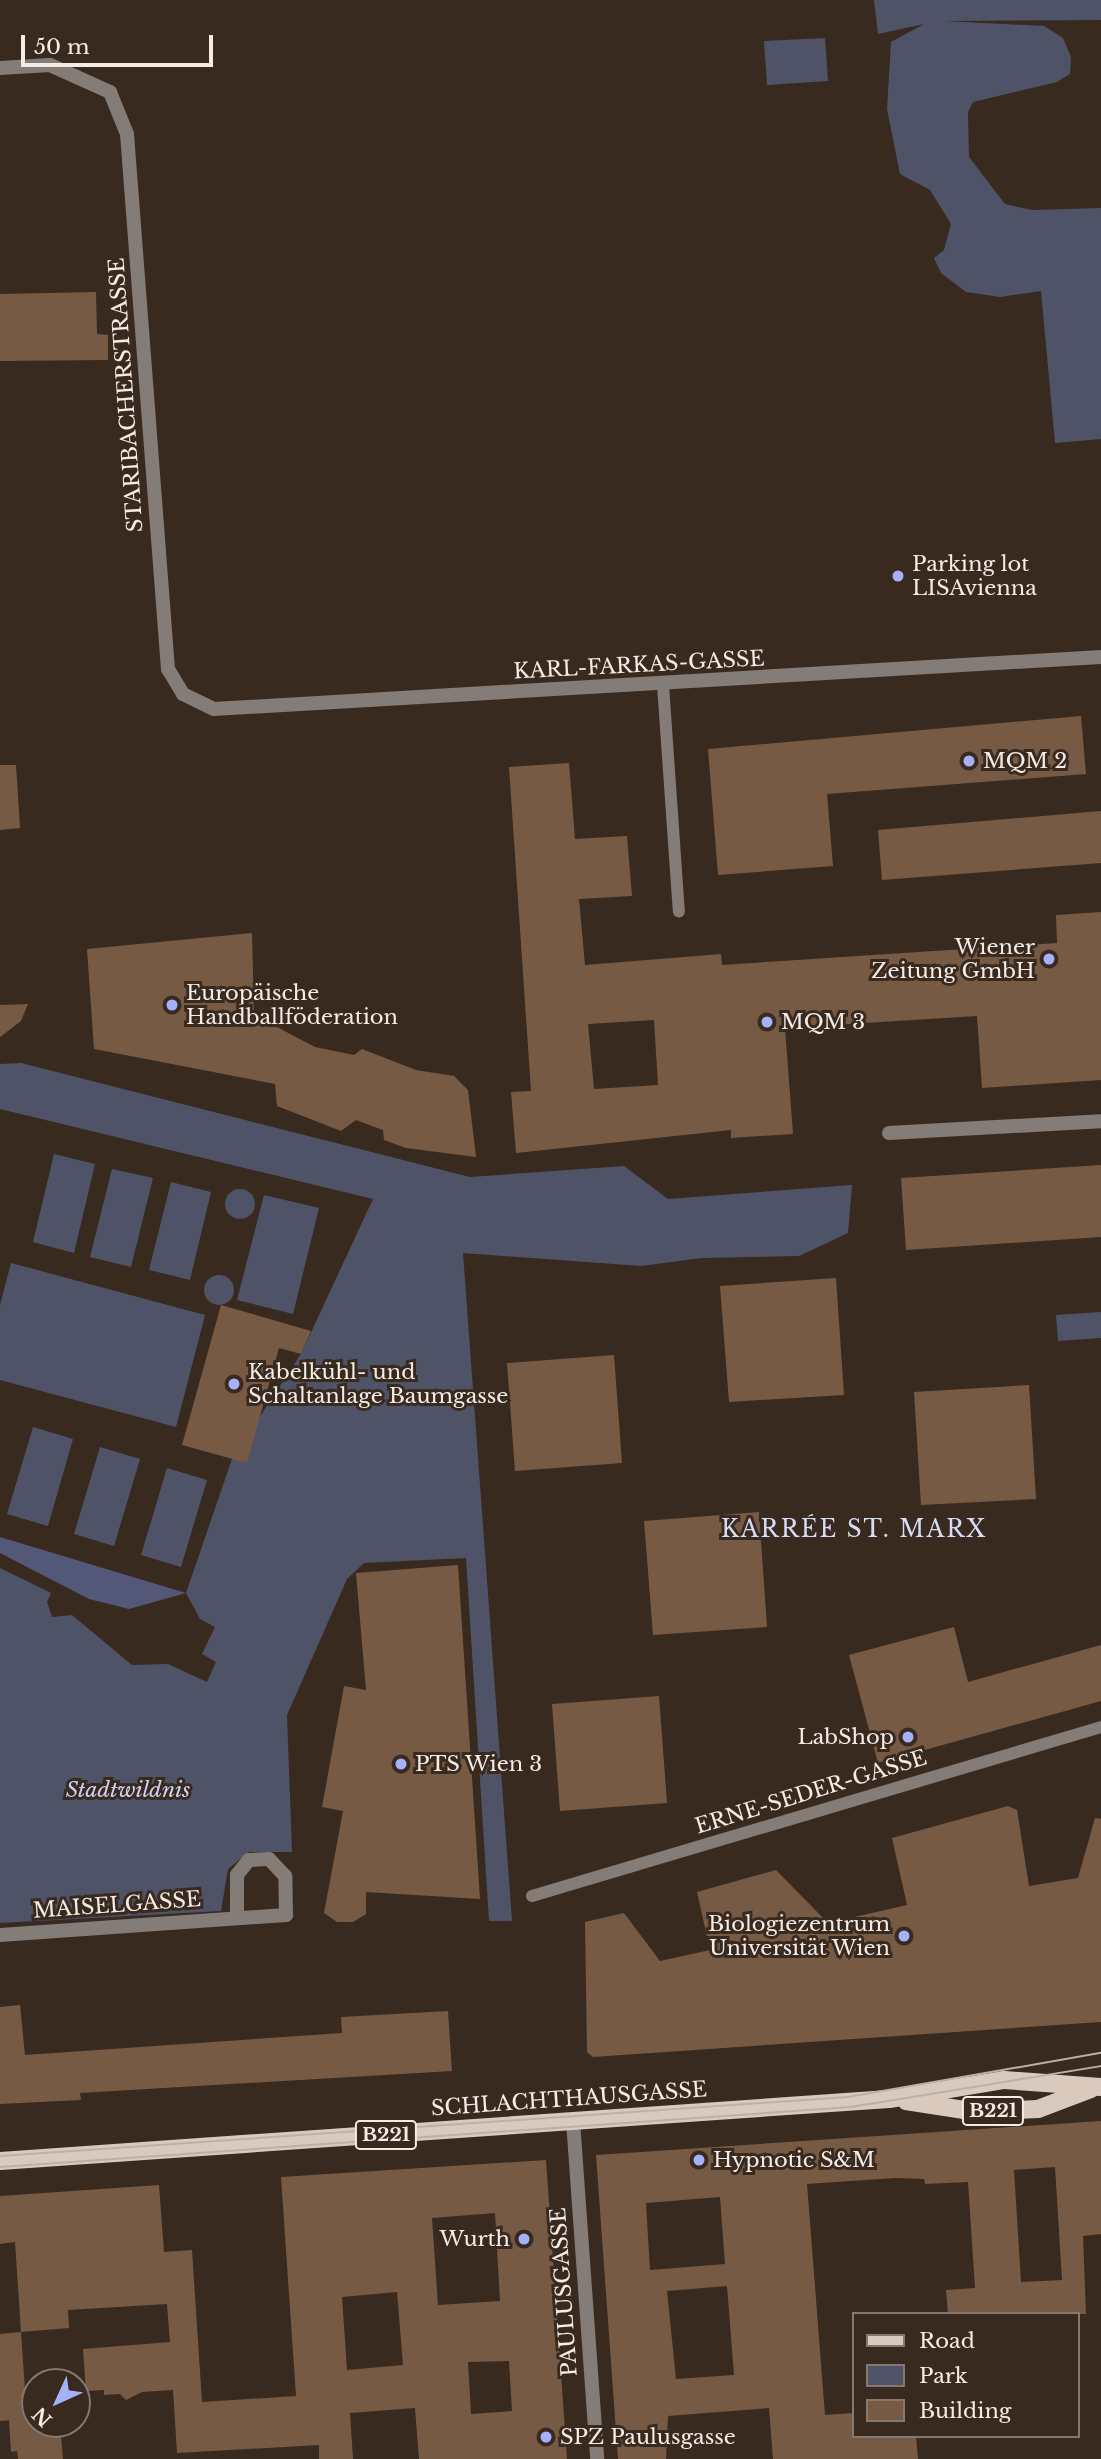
<!DOCTYPE html>
<meta charset="utf-8">
<style>
body{margin:0}
#map{position:relative;width:1101px;height:2459px;overflow:hidden;background:#392a20;font-family:"Libre Baskerville",serif}
div>[style]{position:absolute}
.green>*{inset:0;background:#4f5367}
.round{border-radius:50%}
.forest>*{inset:0;background:#535878}
.building>*{inset:0;background:#775a44}
.service>*{height:12px;margin:-6px;padding:0 6px;transform-origin:6px;border-radius:6px;background:#847c76}
.minor>*{height:14px;margin:-7px;padding:0 7px;transform-origin:7px;border-radius:7px;background:#847c76}
.primary>*{height:18px;margin:-9px;padding:0 9px;transform-origin:9px;border-radius:9px;background:#dacabe}
.tram>*{height:2px;margin:-1px;padding:0 1px;transform-origin:1px;border-radius:1px;background:#bcb0a9}
.dots>*{width:19px;height:19px;translate:-50% -50%;box-sizing:border-box;border:4px solid #392a20;border-radius:50%}
span{translate:-50% -50%;white-space:nowrap;text-align:center;line-height:1.15;-webkit-text-stroke:6px #392a20;paint-order:stroke}
.shield-label span{padding:2px 5px;background:#392a20;border:2px solid;border-radius:5px;-webkit-text-stroke-width:0}
.shield-label{font-size:19px;color:#f6ece5;font-weight:700}
.street-label{font-size:21px;color:#f6ece5}
.poi-label{font-size:21px;color:#f6ece5}
.left{translate:0 -50%;text-align:left}
.right{translate:-100% -50%;text-align:right}
.park-label{font-size:21px;color:#ccd2f5;font-style:italic}
.neighbourhood-label{font-size:23px;color:#d6dbf8;letter-spacing:2px}
.legend{position:absolute;left:852px;top:2312px;width:228px;height:126px;box-sizing:border-box;background:#392a20;border:2px solid #85786f;margin:0;padding:9px 12px;list-style:none;font-size:21px;color:#f6ece5}
.legend li{display:flex;align-items:center;gap:14px;height:35px}
.legend b{width:35px;border:2px solid #85786f}
.north{position:absolute;left:21px;top:2368px;width:70px;height:70px;box-sizing:border-box;background:#392a20;border:2px solid #85786f;border-radius:50%;rotate:225deg;font-size:19px;font-weight:700;line-height:28px;text-align:center;color:#f6ece5}
.north::after{content:'';display:block;margin:auto;width:24px;height:32px;background:#a6b1fc;clip-path:polygon(50% 0,100% 100%,50% 72%,0 100%)}
.scale{position:absolute;left:21px;top:35px;width:192px;height:32px;box-sizing:border-box;border:4px solid #f6ece5;border-top:0;padding-left:9px;font-size:21px;line-height:24px;white-space:nowrap;color:#f6ece5;-webkit-text-stroke:5px #392a20;paint-order:stroke}
</style>
<div id="map">
<div class="green">
<i style="clip-path:polygon(874px 0,1101px 0,1101px 20px,944px 21px,1044px 26px,1063px 38px,1071px 57px,1070px 74px,1057px 82px,973px 102px,968px 112px,969px 157px,1005px 204px,1032px 210px,1101px 208px,1101px 439px,1055px 443px,1041px 291px,1000px 297px,966px 292px,941px 273px,934px 258px,944px 250px,951px 224px,930px 190px,900px 174px,887px 109px,891px 42px,924px 24px,878px 34px)"></i>
<i style="clip-path:polygon(825px 38px,828px 81px,767px 85px,764px 41px)"></i>
<i style="clip-path:polygon(21px 1063px,470px 1177px,624px 1166px,668px 1199px,852px 1185px,848px 1233px,799px 1256px,702px 1258px,641px 1266px,463px 1253px,512px 1921px,489px 1921px,466px 1558px,364px 1563px,347px 1579px,287px 1715px,292px 1852px,249px 1852px,228px 1869px,221px 1911px,0 1923px,0 1568px,51px 1593px,47px 1602px,52px 1617px,72px 1615px,132px 1665px,168px 1664px,207px 1682px,216px 1662px,202px 1654px,215px 1627px,200px 1619px,186px 1593px,232px 1459px,301px 1354px,373px 1199px,0 1109px,0 1064px)"></i>
<i style="clip-path:polygon(54px 1154px,95px 1164px,74px 1253px,33px 1242px)"></i>
<i style="clip-path:polygon(112px 1169px,153px 1178px,131px 1267px,90px 1257px)"></i>
<i style="clip-path:polygon(171px 1182px,211px 1192px,190px 1280px,149px 1270px)"></i>
<i class="round" style="left:225px;top:1189px;width:30px;height:30px"></i>
<i style="clip-path:polygon(264px 1195px,319px 1208px,293px 1314px,237px 1300px)"></i>
<i style="clip-path:polygon(11px 1263px,205px 1315px,176px 1427px,0 1380px,0 1305px)"></i>
<i class="round" style="left:204px;top:1275px;width:30px;height:30px"></i>
<i style="clip-path:polygon(1101px 1312px,1101px 1338px,1058px 1341px,1056px 1315px)"></i>
<i style="clip-path:polygon(33px 1427px,73px 1439px,48px 1526px,7px 1514px)"></i>
<i style="clip-path:polygon(100px 1447px,140px 1459px,114px 1546px,74px 1534px)"></i>
<i style="clip-path:polygon(167px 1468px,207px 1480px,181px 1567px,141px 1555px)"></i>
</div>
<div class="forest">
<i style="clip-path:polygon(0 1537px,186px 1593px,129px 1609px,89px 1599px,0 1553px)"></i>
</div>
<div class="building">
<i style="clip-path:polygon(96px 292px,97px 334px,108px 335px,108px 360px,0 361px,0 294px)"></i>
<i style="clip-path:polygon(1081px 716px,1086px 774px,827px 794px,833px 866px,718px 875px,708px 749px)"></i>
<i style="clip-path:polygon(evenodd,569px 763px,575px 839px,627px 836px,632px 896px,579px 899px,585px 965px,721px 954px,722px 965px,1057px 943px,1056px 915px,1101px 912px,1101px 1080px,982px 1088px,977px 1016px,785px 1028px,793px 1134px,731px 1138px,731px 1130px,516px 1153px,511px 1092px,531px 1091px,509px 767px,569px 763px,654px 1020px,658px 1085px,594px 1089px,588px 1024px,654px 1020px)"></i>
<i style="clip-path:polygon(0 765px,16px 765px,20px 828px,0 830px)"></i>
<i style="clip-path:polygon(1101px 811px,1101px 863px,882px 880px,878px 830px)"></i>
<i style="clip-path:polygon(252px 933px,254px 1015px,315px 1047px,354px 1055px,362px 1049px,416px 1070px,454px 1076px,468px 1090px,476px 1157px,406px 1148px,384px 1140px,383px 1130px,356px 1120px,341px 1131px,277px 1106px,275px 1084px,94px 1049px,87px 949px)"></i>
<i style="clip-path:polygon(28px 1004px,21px 1021px,0 1037px,0 1005px)"></i>
<i style="clip-path:polygon(1101px 1165px,1101px 1237px,906px 1250px,901px 1178px)"></i>
<i style="clip-path:polygon(836px 1278px,844px 1395px,729px 1402px,720px 1286px)"></i>
<i style="clip-path:polygon(221px 1305px,311px 1331px,301px 1354px,279px 1348px,247px 1463px,182px 1445px)"></i>
<i style="clip-path:polygon(614px 1355px,622px 1463px,515px 1471px,507px 1363px)"></i>
<i style="clip-path:polygon(1029px 1385px,1036px 1499px,921px 1505px,914px 1392px)"></i>
<i style="clip-path:polygon(759px 1512px,767px 1627px,653px 1635px,644px 1521px)"></i>
<i style="clip-path:polygon(458px 1565px,480px 1899px,366px 1892px,366px 1914px,353px 1922px,337px 1922px,324px 1913px,343px 1811px,322px 1807px,344px 1686px,366px 1690px,356px 1573px)"></i>
<i style="clip-path:polygon(954px 1627px,968px 1682px,1101px 1645px,1101px 1701px,878px 1763px,849px 1655px)"></i>
<i style="clip-path:polygon(659px 1696px,667px 1803px,560px 1811px,552px 1704px)"></i>
<i style="clip-path:polygon(1008px 1806px,1017px 1810px,1029px 1886px,1078px 1878px,1095px 1818px,1101px 1819px,1101px 2022px,593px 2057px,587px 2052px,585px 1922px,624px 1913px,660px 1961px,710px 1950px,697px 1892px,776px 1870px,828px 1923px,907px 1905px,892px 1838px)"></i>
<i style="clip-path:polygon(20px 2005px,25px 2055px,342px 2033px,341px 2017px,448px 2011px,452px 2071px,80px 2093px,81px 2100px,0 2104px,0 2007px)"></i>
<i style="clip-path:polygon(evenodd,1101px 2121px,1101px 2234px,1083px 2236px,1086px 2314px,948px 2314px,946px 2290px,975px 2288px,968px 2182px,925px 2184px,924px 2179px,895px 2178px,807px 2184px,825px 2415px,854px 2413px,854px 2436px,916px 2436px,918px 2459px,773px 2459px,769px 2408px,668px 2416px,666px 2459px,618px 2459px,596px 2155px,1101px 2121px,1055px 2167px,1062px 2280px,1021px 2282px,1014px 2170px,1055px 2167px,1101px 2121px,720px 2197px,725px 2264px,650px 2270px,646px 2203px,720px 2197px,1101px 2121px,727px 2286px,734px 2375px,676px 2379px,667px 2291px,727px 2286px)"></i>
<i style="clip-path:polygon(evenodd,546px 2160px,567px 2459px,419px 2459px,415px 2408px,350px 2413px,353px 2459px,319px 2459px,319px 2445px,177px 2453px,173px 2390px,142px 2392px,126px 2400px,120px 2394px,104px 2395px,104px 2390px,86px 2391px,83px 2349px,170px 2342px,167px 2304px,68px 2310px,69px 2328px,21px 2332px,15px 2242px,0 2244px,0 2196px,159px 2185px,164px 2252px,192px 2250px,202px 2402px,296px 2396px,281px 2177px,546px 2160px,495px 2213px,500px 2301px,438px 2305px,432px 2218px,495px 2213px,546px 2160px,397px 2292px,403px 2365px,347px 2370px,342px 2297px,397px 2292px,546px 2160px,509px 2361px,512px 2411px,471px 2414px,468px 2362px,509px 2361px)"></i>
<i style="clip-path:polygon(21px 2332px,27px 2419px,0 2421px,0 2334px)"></i>
<i style="clip-path:polygon(35px 2418px,35px 2424px,60px 2424px,63px 2459px,18px 2459px,17px 2451px,11px 2452px,9px 2420px)"></i>
</div>
<div class="service">
<i style="left:663px;top:685px;width:227px;rotate:86deg"></i>
<i style="left:532px;top:1896px;width:594px;rotate:-16.54deg"></i>
</div>
<div class="minor">
<i style="left:0;top:68px;width:50px;rotate:-3.4deg"></i>
<i style="left:50px;top:65px;width:66px;rotate:24.2deg"></i>
<i style="left:110px;top:92px;width:45px;rotate:68deg"></i>
<i style="left:127px;top:134px;width:537px;rotate:85.62deg"></i>
<i style="left:168px;top:669px;width:29px;rotate:59deg"></i>
<i style="left:183px;top:694px;width:34px;rotate:26deg"></i>
<i style="left:214px;top:709px;width:889px;rotate:-3.36deg"></i>
<i style="left:889px;top:1133px;width:212px;rotate:-3.2deg"></i>
<i style="left:0;top:1935px;width:287px;rotate:-4deg"></i>
<i style="left:286px;top:1915px;width:39px;rotate:-91deg"></i>
<i style="left:285px;top:1876px;width:23px;rotate:-133deg"></i>
<i style="left:269px;top:1859px;width:20px;rotate:177deg"></i>
<i style="left:249px;top:1860px;width:19px;rotate:129deg"></i>
<i style="left:237px;top:1875px;width:43px;rotate:90deg"></i>
<i style="left:573px;top:2121px;width:339px;rotate:85.9deg"></i>
</div>
<div class="primary">
<i style="left:906px;top:2101px;width:72px;rotate:8.8deg"></i>
<i style="left:977px;top:2112px;width:61px;rotate:-2.8deg"></i>
<i style="left:1038px;top:2109px;width:57px;rotate:-20.7deg"></i>
<i style="left:0;top:2161px;width:891px;rotate:-3.99deg"></i>
<i style="left:889px;top:2099px;width:117px;rotate:-9.4deg"></i>
<i style="left:1004px;top:2080px;width:97px;rotate:4.1deg"></i>
</div>
<div class="tram">
<i style="left:0;top:2156px;width:850px;rotate:-3.98deg"></i>
<i style="left:848px;top:2097px;width:257px;rotate:-9.9deg"></i>
<i style="left:0;top:2167px;width:853px;rotate:-4.03deg"></i>
<i style="left:851px;top:2107px;width:253px;rotate:-9.3deg"></i>
</div>
<div class="dots">
<i style="left:898px;top:576px;background:#a6b1fc"></i>
<i style="left:969px;top:761px;background:#a6b1fc"></i>
<i style="left:1049px;top:959px;background:#a6b1fc"></i>
<i style="left:172px;top:1005px;background:#a6b1fc"></i>
<i style="left:767px;top:1022px;background:#a6b1fc"></i>
<i style="left:234px;top:1384px;background:#a6b1fc"></i>
<i style="left:908px;top:1737px;background:#a6b1fc"></i>
<i style="left:401px;top:1764px;background:#a6b1fc"></i>
<i style="left:904px;top:1936px;background:#a6b1fc"></i>
<i style="left:699px;top:2160px;background:#a6b1fc"></i>
<i style="left:524px;top:2239px;background:#a6b1fc"></i>
<i style="left:546px;top:2437px;background:#a6b1fc"></i>
</div>
<div class="shield-label">
<span style="left:993px;top:2111px">B221</span>
<span style="left:386px;top:2135px">B221</span>
</div>
<div class="street-label">
<span style="left:126px;top:395px;rotate:-94deg">STARIBACHERSTRASSE</span>
<span style="left:639px;top:665px;rotate:-3deg">KARL-FARKAS-GASSE</span>
<span style="left:811px;top:1792px;rotate:-17deg">ERNE-SEDER-GASSE</span>
<span style="left:117px;top:1905px;rotate:-4deg">MAISELGASSE</span>
<span style="left:569px;top:2099px;rotate:-4deg">SCHLACHTHAUSGASSE</span>
<span style="left:564px;top:2292px;rotate:-94deg">PAULUSGASSE</span>
</div>
<div class="poi-label">
<span class="left" style="left:912px;top:576px">Parking lot<br>LISAvienna</span>
<span class="left" style="left:983px;top:761px">MQM 2</span>
<span class="right" style="left:1035px;top:959px">Wiener<br>Zeitung GmbH</span>
<span class="left" style="left:186px;top:1005px">Europäische<br>Handballföderation</span>
<span class="left" style="left:781px;top:1022px">MQM 3</span>
<span class="left" style="left:248px;top:1384px">Kabelkühl- und<br>Schaltanlage Baumgasse</span>
<span class="right" style="left:894px;top:1737px">LabShop</span>
<span class="left" style="left:415px;top:1764px">PTS Wien 3</span>
<span class="right" style="left:890px;top:1936px">Biologiezentrum<br>Universität Wien</span>
<span class="left" style="left:713px;top:2160px">Hypnotic S&amp;M</span>
<span class="right" style="left:510px;top:2239px">Wurth</span>
<span class="left" style="left:560px;top:2437px">SPZ Paulusgasse</span>
</div>
<div class="park-label">
<span style="left:128px;top:1790px">Stadtwildnis</span>
</div>
<div class="neighbourhood-label">
<span style="left:854px;top:1529px">KARRÉE ST. MARX</span>
</div>
<ul class="legend">
<li><b style="height:9px;background:#dacabe"></b>Road</li>
<li><b style="height:19px;background:#4f5367"></b>Park</li>
<li><b style="height:19px;background:#775a44"></b>Building</li>
</ul>
<div class="north">N</div>
<div class="scale">50 m</div>
</div>
